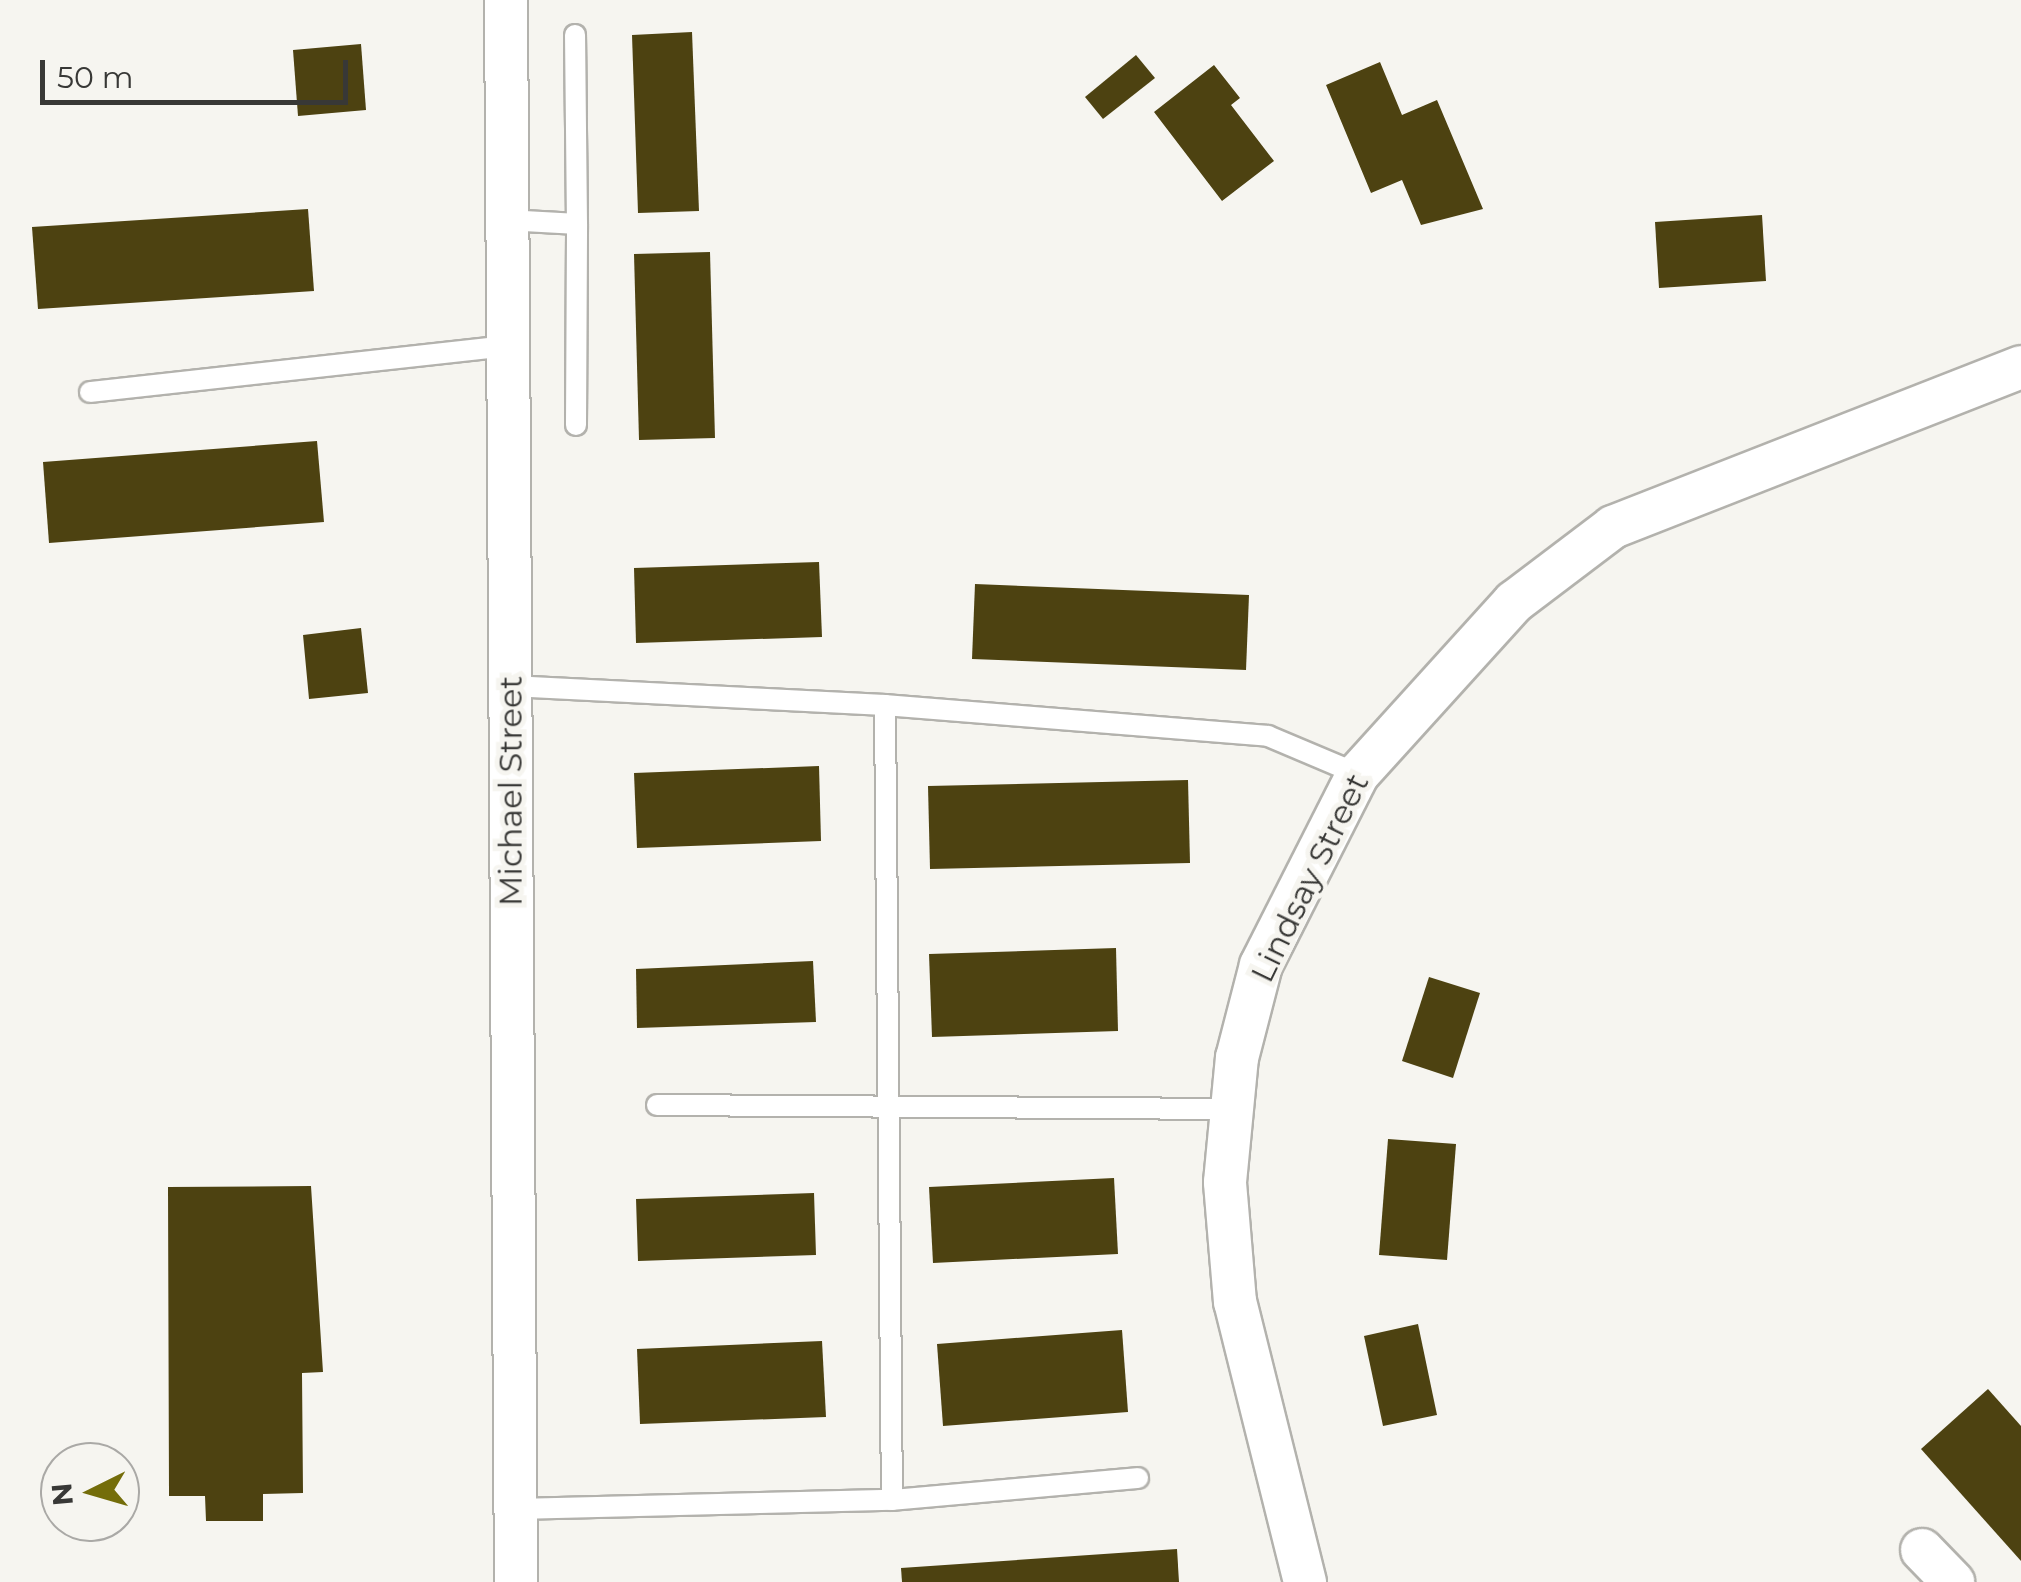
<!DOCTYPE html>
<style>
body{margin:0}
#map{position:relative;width:2021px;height:1582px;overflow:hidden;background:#f6f5f0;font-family:Montserrat,sans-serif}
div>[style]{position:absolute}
.building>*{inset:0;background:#4d4211}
.roads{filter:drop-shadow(2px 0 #b3b2ad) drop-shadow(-2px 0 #b3b2ad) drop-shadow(0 2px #b3b2ad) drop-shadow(0 -2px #b3b2ad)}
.lane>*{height:20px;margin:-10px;padding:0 10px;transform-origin:10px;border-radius:10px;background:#fff}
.street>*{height:42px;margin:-21px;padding:0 21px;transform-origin:21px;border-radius:21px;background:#fff}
span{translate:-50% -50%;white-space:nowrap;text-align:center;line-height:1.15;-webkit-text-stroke:10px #f6f5f0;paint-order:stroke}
.street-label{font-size:32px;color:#383836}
.north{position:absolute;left:40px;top:1442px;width:100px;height:100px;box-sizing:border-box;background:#f6f5f0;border:2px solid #aaa9a6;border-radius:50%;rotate:265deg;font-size:28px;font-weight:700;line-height:40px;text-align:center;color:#383836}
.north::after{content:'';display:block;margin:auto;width:35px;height:45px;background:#746d0a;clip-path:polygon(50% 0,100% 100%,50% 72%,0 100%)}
.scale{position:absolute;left:40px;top:60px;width:308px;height:45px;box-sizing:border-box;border:5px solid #383836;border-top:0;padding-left:12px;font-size:30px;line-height:35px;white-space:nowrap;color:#383836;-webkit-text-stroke:8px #f6f5f0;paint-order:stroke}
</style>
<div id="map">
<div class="building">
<i style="clip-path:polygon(692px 32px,699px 211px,638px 213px,632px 35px)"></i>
<i style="clip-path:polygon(361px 44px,366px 110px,298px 116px,293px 50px)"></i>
<i style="clip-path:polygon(1136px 55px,1155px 78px,1103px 119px,1085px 97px)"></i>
<i style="clip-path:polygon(1380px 62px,1402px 115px,1437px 100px,1483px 209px,1421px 225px,1402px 180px,1371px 193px,1326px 85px)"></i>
<i style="clip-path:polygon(1214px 65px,1240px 98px,1231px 105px,1274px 161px,1222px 201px,1154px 112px)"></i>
<i style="clip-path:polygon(308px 209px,314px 291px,38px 309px,32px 227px)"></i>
<i style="clip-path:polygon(1762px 215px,1766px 281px,1659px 288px,1655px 222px)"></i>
<i style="clip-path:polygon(710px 252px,715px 438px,639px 440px,634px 254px)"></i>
<i style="clip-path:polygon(317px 441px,324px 522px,49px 543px,43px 462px)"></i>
<i style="clip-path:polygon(819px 562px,822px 637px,636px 643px,634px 568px)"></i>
<i style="clip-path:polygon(975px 584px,1249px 595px,1246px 670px,972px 659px)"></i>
<i style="clip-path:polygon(361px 628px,368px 693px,309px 699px,303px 635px)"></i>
<i style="clip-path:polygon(819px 766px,821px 841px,637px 848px,634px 773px)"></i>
<i style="clip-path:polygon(1188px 780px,1190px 863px,930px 869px,928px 786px)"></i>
<i style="clip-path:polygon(1116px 948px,1118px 1031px,932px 1037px,929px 954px)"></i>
<i style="clip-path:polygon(813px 961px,816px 1022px,637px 1028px,636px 969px)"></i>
<i style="clip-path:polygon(1429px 977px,1480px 993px,1453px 1078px,1402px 1061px)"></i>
<i style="clip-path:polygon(1388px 1139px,1456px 1144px,1447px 1260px,1379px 1255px)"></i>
<i style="clip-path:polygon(1114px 1178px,1118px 1254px,933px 1263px,929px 1187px)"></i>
<i style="clip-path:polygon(311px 1186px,323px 1372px,302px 1373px,303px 1493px,263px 1494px,263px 1521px,206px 1521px,205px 1496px,169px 1496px,168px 1187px)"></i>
<i style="clip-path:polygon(814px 1193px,816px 1255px,638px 1261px,636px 1199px)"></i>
<i style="clip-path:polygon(1418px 1324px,1437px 1415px,1383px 1426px,1364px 1336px)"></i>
<i style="clip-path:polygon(1122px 1330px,1128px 1412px,943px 1426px,937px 1344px)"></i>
<i style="clip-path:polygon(822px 1341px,826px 1417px,640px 1424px,637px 1349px)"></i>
<i style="clip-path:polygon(1988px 1389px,2021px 1426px,2021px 1561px,1921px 1449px)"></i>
<i style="clip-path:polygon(1177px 1549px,1179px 1582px,902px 1582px,901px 1568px)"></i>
</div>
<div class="roads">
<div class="lane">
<i style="left:507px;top:220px;width:70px;rotate:3.3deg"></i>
<i style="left:577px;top:224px;width:189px;rotate:-90.6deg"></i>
<i style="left:90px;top:392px;width:421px;rotate:-6.3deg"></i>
<i style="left:576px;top:425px;width:201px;rotate:-89.7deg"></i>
<i style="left:511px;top:686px;width:374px;rotate:2.9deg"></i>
<i style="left:885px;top:705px;width:795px;rotate:89.5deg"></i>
<i style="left:892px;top:1500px;width:247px;rotate:-5.1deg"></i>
<i style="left:885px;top:705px;width:384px;rotate:4.6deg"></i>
<i style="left:1268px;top:736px;width:98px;rotate:22.9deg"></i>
<i style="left:657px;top:1105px;width:575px;rotate:0.4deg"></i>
<i style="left:516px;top:1509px;width:376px;rotate:-1.4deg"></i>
</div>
<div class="street">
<i style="left:506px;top:0;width:1582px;rotate:89.64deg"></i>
<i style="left:1922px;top:1550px;width:45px;rotate:45.9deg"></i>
<i style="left:1305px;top:1582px;width:289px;rotate:-104deg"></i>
<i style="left:1235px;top:1302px;width:120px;rotate:-94.8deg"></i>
<i style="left:1225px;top:1182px;width:125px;rotate:-84.5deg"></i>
<i style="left:1237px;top:1058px;width:96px;rotate:-75.5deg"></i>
<i style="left:1261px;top:965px;width:214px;rotate:-63.1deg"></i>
<i style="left:1358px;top:774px;width:232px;rotate:-47.8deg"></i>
<i style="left:1514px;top:602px;width:124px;rotate:-37.1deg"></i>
<i style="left:1613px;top:527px;width:438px;rotate:-21.4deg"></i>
</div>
</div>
<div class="street-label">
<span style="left:511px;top:791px;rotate:-90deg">Michael Street</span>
<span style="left:1310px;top:878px;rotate:-64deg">Lindsay Street</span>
</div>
<div class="north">N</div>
<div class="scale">50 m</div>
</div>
